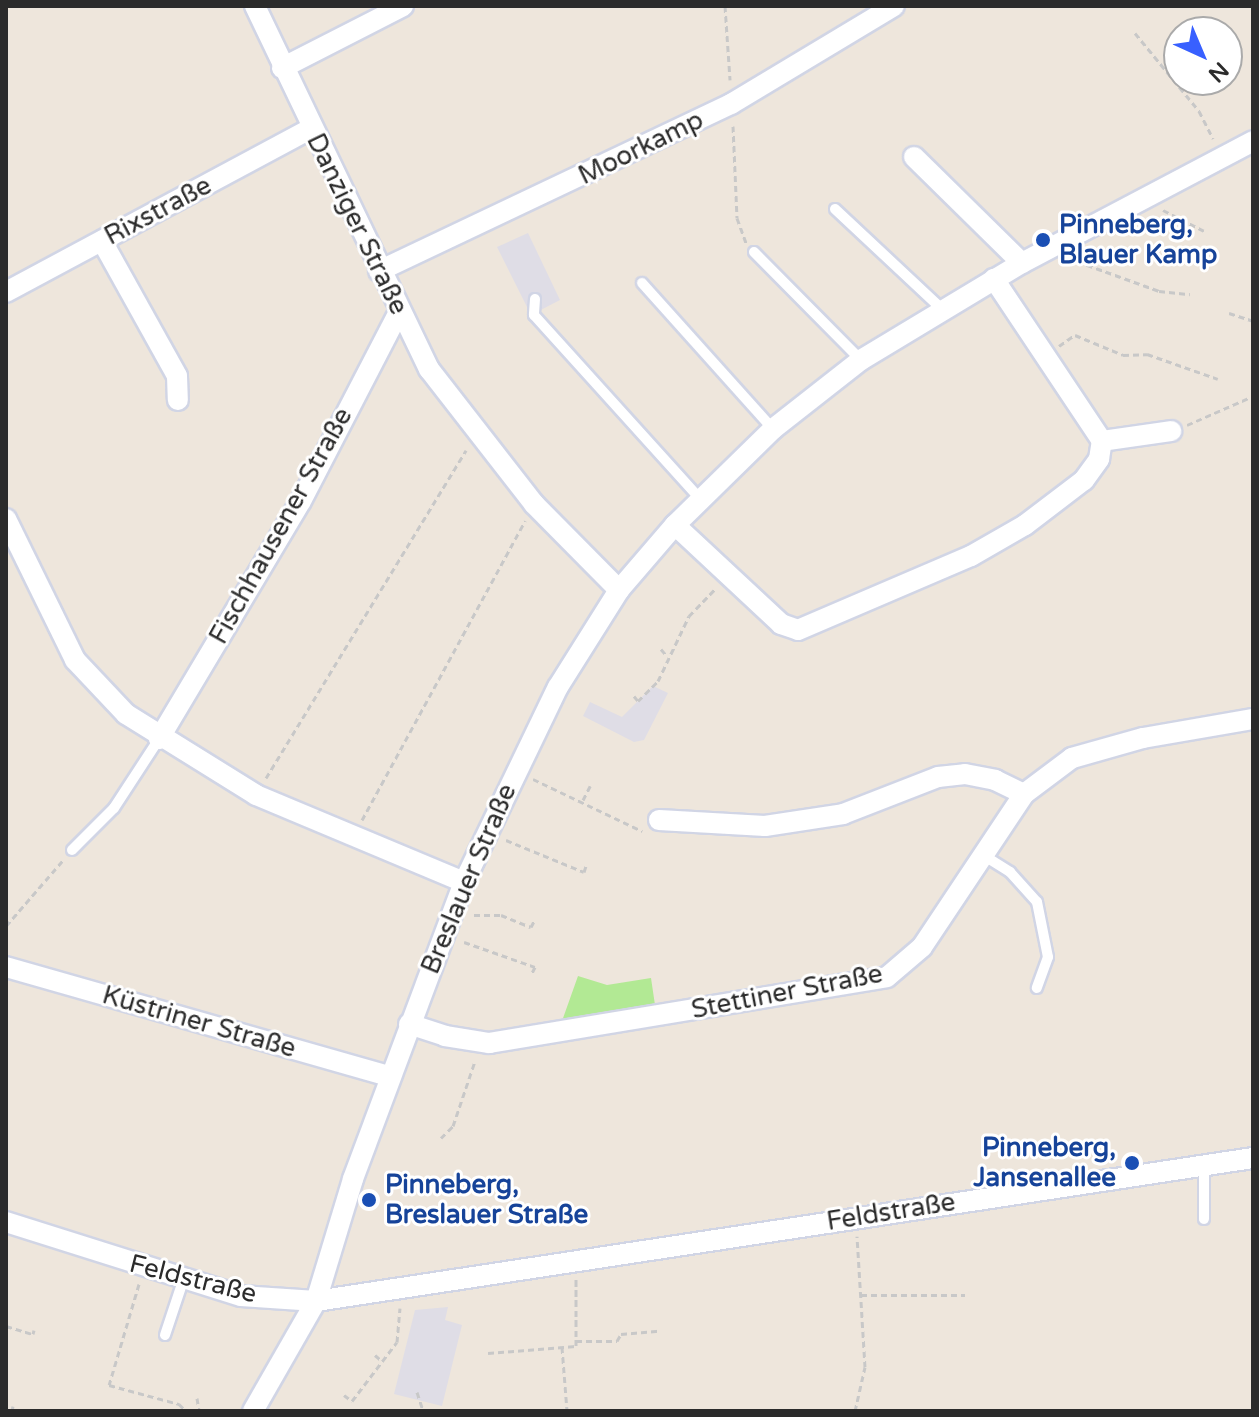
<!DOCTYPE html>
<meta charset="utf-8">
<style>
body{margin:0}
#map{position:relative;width:1259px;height:1417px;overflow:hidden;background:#eee6dc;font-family:"Varela Round",sans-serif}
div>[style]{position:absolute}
.industrial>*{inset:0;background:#dfdde6}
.green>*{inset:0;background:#b2e994}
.path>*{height:3px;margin-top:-1.5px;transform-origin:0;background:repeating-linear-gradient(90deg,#c8c8c8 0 6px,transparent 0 10px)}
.roads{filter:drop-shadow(2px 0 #d1d5e5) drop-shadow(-2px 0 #d1d5e5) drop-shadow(0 2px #d1d5e5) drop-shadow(0 -2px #d1d5e5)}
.lane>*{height:10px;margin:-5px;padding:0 5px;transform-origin:5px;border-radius:5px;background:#fff}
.street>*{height:20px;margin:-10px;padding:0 10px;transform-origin:10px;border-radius:10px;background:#fff}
.dots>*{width:22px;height:22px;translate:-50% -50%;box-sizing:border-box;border:4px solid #fff;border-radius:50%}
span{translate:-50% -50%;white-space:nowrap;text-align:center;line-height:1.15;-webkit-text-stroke:6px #fff;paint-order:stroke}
.street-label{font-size:26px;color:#2b2b2b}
.transit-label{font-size:26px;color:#164399;font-weight:700}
.left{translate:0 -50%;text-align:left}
.right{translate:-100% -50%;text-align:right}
.frame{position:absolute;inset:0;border:8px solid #2b2b2b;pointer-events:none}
.north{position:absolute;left:1163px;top:16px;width:80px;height:80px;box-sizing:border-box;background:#fff;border:2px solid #aaa;border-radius:50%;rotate:136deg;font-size:22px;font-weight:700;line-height:32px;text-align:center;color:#2b2b2b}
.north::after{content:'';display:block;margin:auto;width:28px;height:36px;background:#3860ff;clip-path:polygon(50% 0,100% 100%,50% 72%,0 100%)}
</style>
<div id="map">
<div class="industrial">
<i style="clip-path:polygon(528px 233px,560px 300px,531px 315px,497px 247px)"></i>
<i style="clip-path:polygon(653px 686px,668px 693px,644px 740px,634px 742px,583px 716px,590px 702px,622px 717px)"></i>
<i style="clip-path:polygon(448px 1307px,445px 1320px,462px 1325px,442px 1406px,394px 1394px,415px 1310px)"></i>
</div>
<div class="green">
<i style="clip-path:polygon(578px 976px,607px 985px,651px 978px,655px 1005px,562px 1021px)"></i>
</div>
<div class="path">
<i style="left:725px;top:6px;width:74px;rotate:86.1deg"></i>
<i style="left:1135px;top:33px;width:101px;rotate:50.6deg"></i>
<i style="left:1199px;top:111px;width:31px;rotate:63deg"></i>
<i style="left:733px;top:126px;width:92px;rotate:87.5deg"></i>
<i style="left:737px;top:218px;width:27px;rotate:70deg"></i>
<i style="left:1163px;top:210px;width:46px;rotate:27.1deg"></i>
<i style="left:1068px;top:258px;width:97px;rotate:19.9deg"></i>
<i style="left:1159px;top:291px;width:31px;rotate:6deg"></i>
<i style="left:1229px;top:313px;width:25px;rotate:18deg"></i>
<i style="left:1059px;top:346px;width:19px;rotate:-35deg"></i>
<i style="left:1075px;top:335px;width:52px;rotate:22.6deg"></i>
<i style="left:1123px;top:355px;width:24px;rotate:-2deg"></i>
<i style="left:1147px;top:354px;width:75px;rotate:19.4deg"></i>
<i style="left:1187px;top:425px;width:72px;rotate:-23.7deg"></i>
<i style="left:661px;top:649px;width:8px;rotate:50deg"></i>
<i style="left:634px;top:696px;width:6px;rotate:51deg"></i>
<i style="left:638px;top:701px;width:28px;rotate:-45deg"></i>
<i style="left:658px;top:681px;width:72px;rotate:-64.5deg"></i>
<i style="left:689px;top:616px;width:37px;rotate:-46deg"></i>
<i style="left:266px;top:778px;width:384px;rotate:-58.6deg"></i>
<i style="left:533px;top:779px;width:121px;rotate:25.5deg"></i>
<i style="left:583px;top:800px;width:16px;rotate:-63deg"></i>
<i style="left:362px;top:820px;width:341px;rotate:-61.4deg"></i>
<i style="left:506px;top:840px;width:84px;rotate:22.3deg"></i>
<i style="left:584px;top:872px;width:6px;rotate:-72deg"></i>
<i style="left:474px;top:915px;width:27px"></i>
<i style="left:501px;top:915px;width:32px;rotate:22deg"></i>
<i style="left:531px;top:927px;width:7px;rotate:-63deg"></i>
<i style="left:6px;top:926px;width:89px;rotate:-49.1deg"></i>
<i style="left:464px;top:942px;width:75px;rotate:19.4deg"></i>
<i style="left:535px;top:967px;width:7px;rotate:117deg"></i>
<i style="left:441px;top:1138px;width:17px;rotate:-45deg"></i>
<i style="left:453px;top:1126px;width:69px;rotate:-71.3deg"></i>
<i style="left:139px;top:1284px;width:105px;rotate:106.5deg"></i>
<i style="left:109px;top:1385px;width:73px;rotate:15.2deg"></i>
<i style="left:179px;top:1404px;width:10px;rotate:45deg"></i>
<i style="left:861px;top:1295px;width:104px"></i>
<i style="left:6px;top:1326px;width:28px;rotate:17deg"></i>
<i style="left:33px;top:1334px;width:4px;rotate:-76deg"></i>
<i style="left:576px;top:1341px;width:41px"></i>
<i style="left:617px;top:1341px;width:8px;rotate:-60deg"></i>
<i style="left:621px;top:1334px;width:38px;rotate:-5deg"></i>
<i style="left:562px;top:1347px;width:64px;rotate:85.5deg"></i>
<i style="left:488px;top:1353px;width:88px;rotate:-4.5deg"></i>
<i style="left:576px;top:1346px;width:67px;rotate:-90deg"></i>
<i style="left:375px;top:1355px;width:9px;rotate:41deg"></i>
<i style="left:417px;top:1392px;width:20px;rotate:72deg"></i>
<i style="left:344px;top:1395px;width:10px;rotate:37deg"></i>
<i style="left:352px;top:1401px;width:74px;rotate:-52.7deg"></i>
<i style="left:397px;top:1342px;width:34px;rotate:-85deg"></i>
<i style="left:197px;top:1398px;width:13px;rotate:81deg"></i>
<i style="left:12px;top:1411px;width:5px;rotate:-79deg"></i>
<i style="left:855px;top:1411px;width:45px;rotate:-77.2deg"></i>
<i style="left:865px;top:1367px;width:131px;rotate:-93.5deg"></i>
</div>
<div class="roads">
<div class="lane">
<i style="left:835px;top:209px;width:146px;rotate:43.1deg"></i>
<i style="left:754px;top:252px;width:152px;rotate:45.3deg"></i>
<i style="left:642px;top:283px;width:196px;rotate:48.1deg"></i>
<i style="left:535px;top:299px;width:16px;rotate:94deg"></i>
<i style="left:534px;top:315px;width:249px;rotate:47.9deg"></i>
<i style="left:72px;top:850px;width:59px;rotate:-45deg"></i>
<i style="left:114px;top:808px;width:82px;rotate:-56.9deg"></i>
<i style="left:983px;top:855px;width:32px;rotate:32deg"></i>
<i style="left:1010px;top:872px;width:40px;rotate:48deg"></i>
<i style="left:1037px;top:902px;width:56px;rotate:78.7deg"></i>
<i style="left:1048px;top:957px;width:33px;rotate:110deg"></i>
<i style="left:1204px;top:1219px;width:54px;rotate:-90deg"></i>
<i style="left:165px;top:1335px;width:57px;rotate:-71.6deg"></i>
</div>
<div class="street">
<i style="left:255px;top:6px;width:403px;rotate:64.4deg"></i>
<i style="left:429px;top:369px;width:171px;rotate:52.1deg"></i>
<i style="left:534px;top:504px;width:121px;rotate:45.3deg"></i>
<i style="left:282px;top:68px;width:136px;rotate:-27.1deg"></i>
<i style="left:914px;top:157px;width:151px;rotate:44.5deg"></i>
<i style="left:102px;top:241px;width:154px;rotate:60.9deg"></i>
<i style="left:177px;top:376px;width:24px;rotate:88deg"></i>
<i style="left:379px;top:271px;width:390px;rotate:-25.4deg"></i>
<i style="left:731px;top:104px;width:190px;rotate:-31deg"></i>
<i style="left:6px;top:292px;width:345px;rotate:-28.2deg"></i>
<i style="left:1102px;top:441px;width:70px;rotate:-8.2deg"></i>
<i style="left:6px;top:519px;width:157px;rotate:63.9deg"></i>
<i style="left:75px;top:660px;width:74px;rotate:46.6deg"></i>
<i style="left:126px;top:714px;width:153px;rotate:31.9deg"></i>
<i style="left:256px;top:795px;width:225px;rotate:22.7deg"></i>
<i style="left:675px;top:525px;width:145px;rotate:43deg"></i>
<i style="left:781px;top:624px;width:18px;rotate:19deg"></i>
<i style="left:798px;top:630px;width:188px;rotate:-23.2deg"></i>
<i style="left:971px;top:556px;width:62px;rotate:-29.9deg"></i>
<i style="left:1025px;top:525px;width:74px;rotate:-37.3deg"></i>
<i style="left:1084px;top:480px;width:26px;rotate:-54deg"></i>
<i style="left:1099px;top:459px;width:18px;rotate:-81deg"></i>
<i style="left:1102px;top:441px;width:195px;rotate:-123.7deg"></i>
<i style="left:159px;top:739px;width:277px;rotate:-59.2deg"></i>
<i style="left:301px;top:501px;width:213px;rotate:-62.6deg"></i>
<i style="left:659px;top:820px;width:106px;rotate:3.2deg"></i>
<i style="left:765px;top:826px;width:79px;rotate:-8.7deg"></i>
<i style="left:843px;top:814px;width:102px;rotate:-21.3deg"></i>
<i style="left:938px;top:777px;width:27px;rotate:-6deg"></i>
<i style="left:965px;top:774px;width:31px;rotate:11deg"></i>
<i style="left:995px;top:780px;width:32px;rotate:26deg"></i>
<i style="left:6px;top:967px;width:400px;rotate:15.9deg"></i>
<i style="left:409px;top:1024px;width:38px;rotate:18deg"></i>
<i style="left:445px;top:1036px;width:45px;rotate:9deg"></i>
<i style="left:489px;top:1043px;width:403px;rotate:-9.4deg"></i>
<i style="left:887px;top:977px;width:46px;rotate:-40.6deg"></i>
<i style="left:922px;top:947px;width:184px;rotate:-56.3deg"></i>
<i style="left:1024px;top:794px;width:60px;rotate:-36.9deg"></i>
<i style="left:1072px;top:758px;width:74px;rotate:-15.7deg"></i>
<i style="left:1143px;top:738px;width:112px;rotate:-9.8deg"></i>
<i style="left:6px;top:1222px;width:246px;rotate:17.5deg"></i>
<i style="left:241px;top:1296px;width:75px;rotate:3.8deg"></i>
<i style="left:316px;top:1301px;width:948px;rotate:-8.68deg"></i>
<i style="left:253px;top:1411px;width:127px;rotate:-60.2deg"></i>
<i style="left:316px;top:1301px;width:127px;rotate:-73.1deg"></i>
<i style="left:353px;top:1179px;width:317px;rotate:-69.5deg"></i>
<i style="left:464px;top:882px;width:216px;rotate:-64.3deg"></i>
<i style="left:558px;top:687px;width:115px;rotate:-57.8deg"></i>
<i style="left:619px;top:590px;width:86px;rotate:-49.3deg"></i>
<i style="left:675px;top:525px;width:137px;rotate:-44.4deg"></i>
<i style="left:773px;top:429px;width:112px;rotate:-38.1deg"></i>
<i style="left:861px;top:360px;width:188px;rotate:-31.1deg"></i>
<i style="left:1022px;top:263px;width:261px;rotate:-27.8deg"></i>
</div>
</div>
<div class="dots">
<i style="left:1043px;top:240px;background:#1a4fb4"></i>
<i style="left:1132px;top:1163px;background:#1a4fb4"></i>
<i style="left:369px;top:1200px;background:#1a4fb4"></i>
</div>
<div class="street-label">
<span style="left:641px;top:148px;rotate:-26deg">Moorkamp</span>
<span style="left:158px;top:211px;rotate:-28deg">Rixstraße</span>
<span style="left:357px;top:224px;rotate:64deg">Danziger Straße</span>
<span style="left:281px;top:526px;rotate:-61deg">Fischhausener Straße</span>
<span style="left:469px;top:879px;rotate:-67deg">Breslauer Straße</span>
<span style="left:787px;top:992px;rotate:-11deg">Stettiner Straße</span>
<span style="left:199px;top:1022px;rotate:16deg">Küstriner Straße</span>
<span style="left:891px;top:1212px;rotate:-9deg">Feldstraße</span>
<span style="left:193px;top:1279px;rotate:14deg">Feldstraße</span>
</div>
<div class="transit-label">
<span class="left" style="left:1059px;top:240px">Pinneberg,<br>Blauer Kamp</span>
<span class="right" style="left:1116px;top:1163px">Pinneberg,<br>Jansenallee</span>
<span class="left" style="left:385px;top:1200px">Pinneberg,<br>Breslauer Straße</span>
</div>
<div class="frame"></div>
<div class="north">N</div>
</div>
